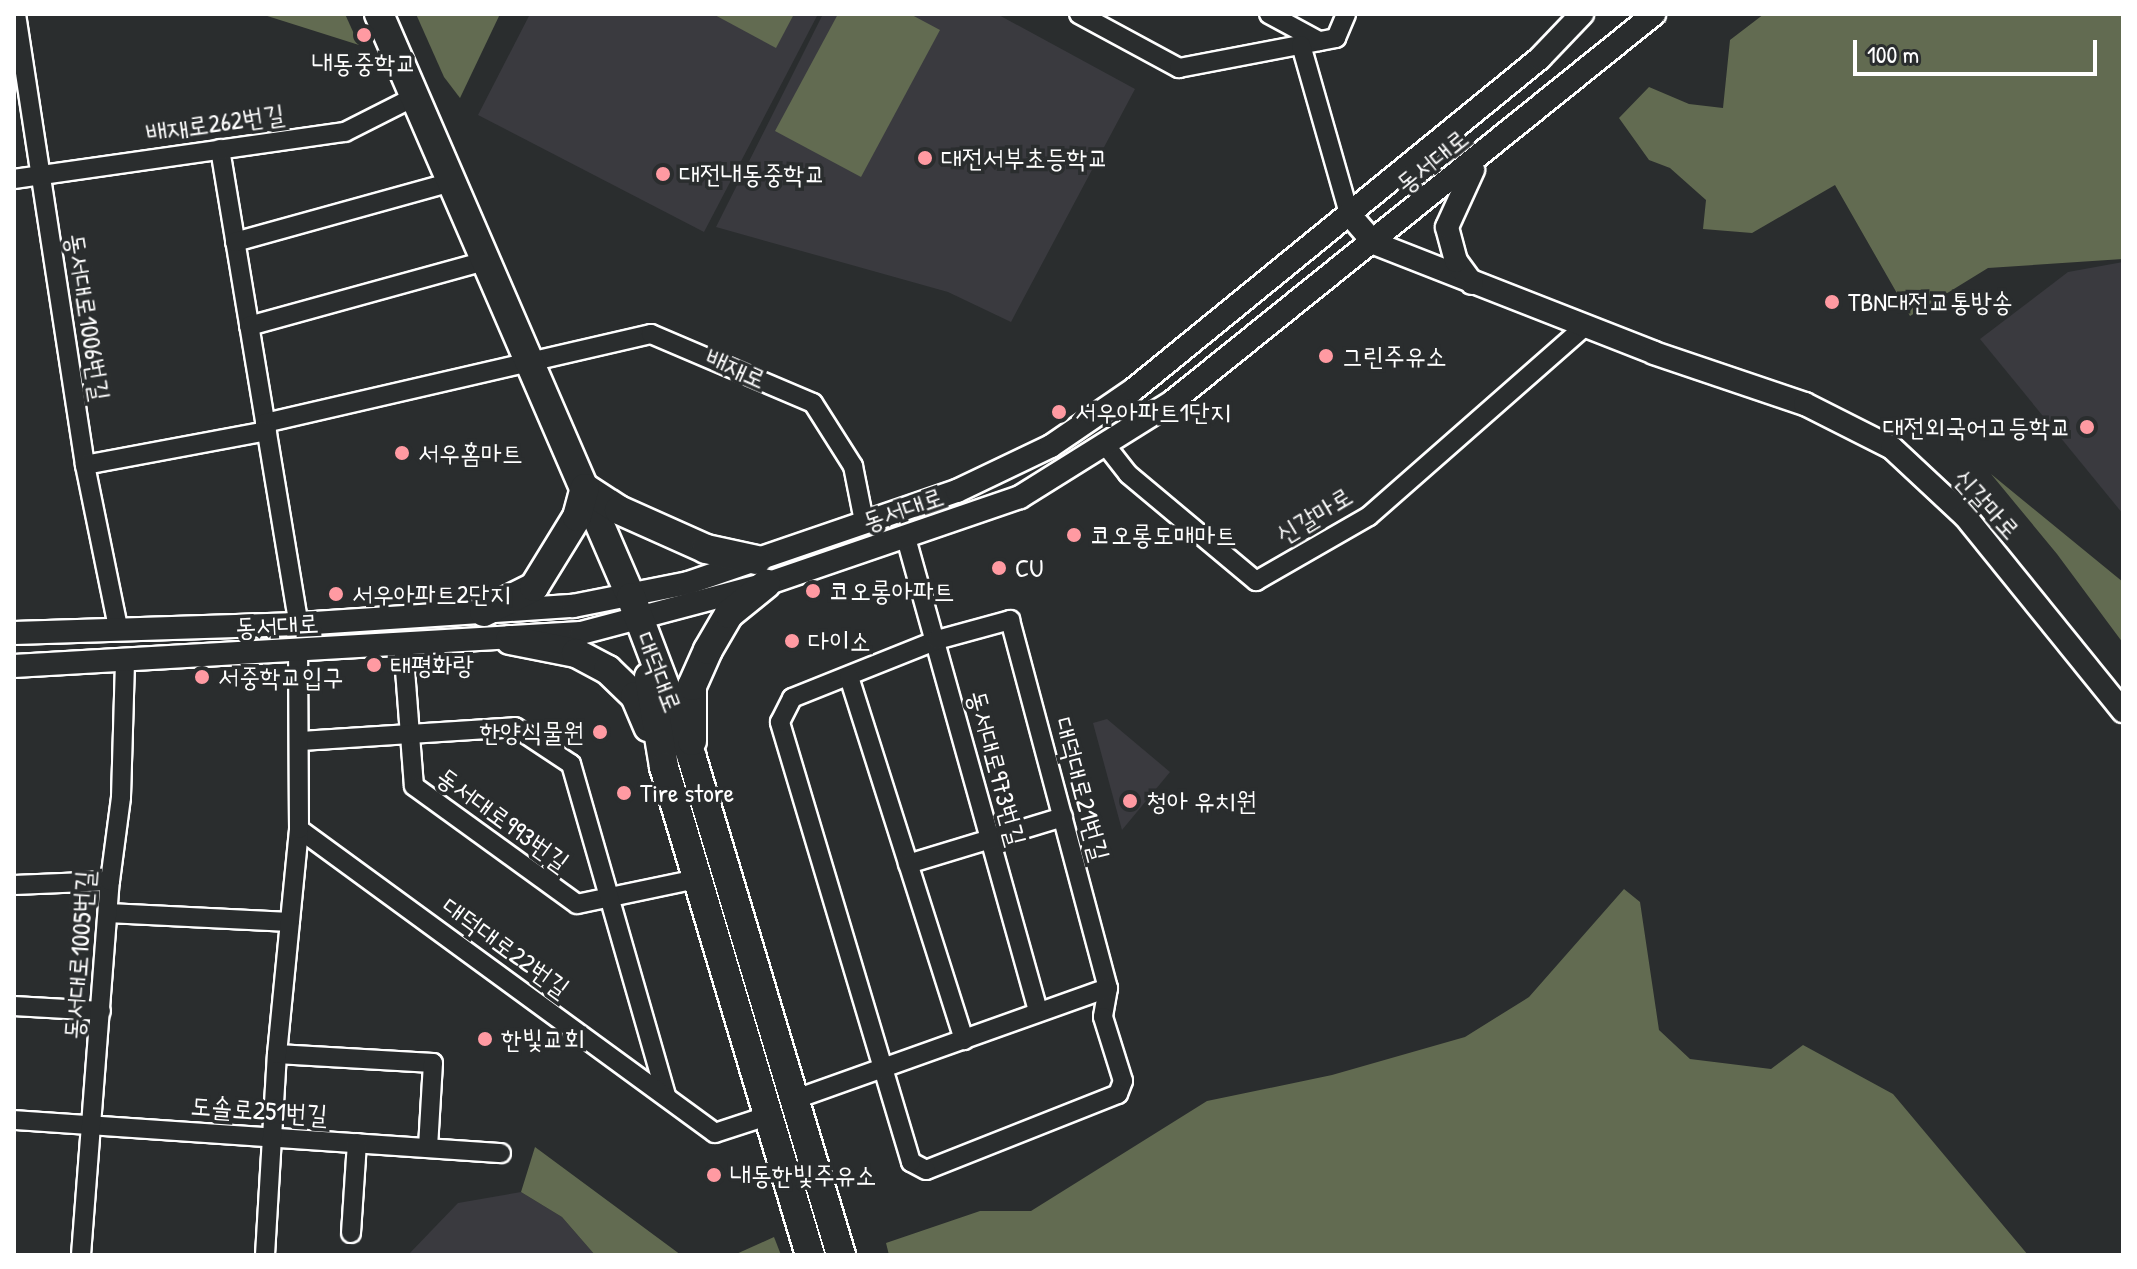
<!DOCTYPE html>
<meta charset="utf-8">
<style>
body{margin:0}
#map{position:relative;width:2137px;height:1269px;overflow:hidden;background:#2a2d2e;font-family:"Patrick Hand","Poor Story",sans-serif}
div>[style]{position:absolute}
.built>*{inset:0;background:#3a3a3f}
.green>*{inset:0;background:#626b51}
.roads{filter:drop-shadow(2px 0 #fff) drop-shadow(-2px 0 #fff) drop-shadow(0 2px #fff) drop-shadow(0 -2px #fff)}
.minor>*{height:18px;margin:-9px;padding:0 9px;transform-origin:9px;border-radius:9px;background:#2a2d2e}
.tertiary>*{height:22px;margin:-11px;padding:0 11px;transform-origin:11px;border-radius:11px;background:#2a2d2e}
.primary>*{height:28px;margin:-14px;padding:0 14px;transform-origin:14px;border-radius:14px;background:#2a2d2e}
.dots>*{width:22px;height:22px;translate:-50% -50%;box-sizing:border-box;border:4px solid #2a2d2e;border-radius:50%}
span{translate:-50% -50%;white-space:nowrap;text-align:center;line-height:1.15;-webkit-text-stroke:7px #2a2d2e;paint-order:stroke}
.poi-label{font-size:26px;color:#fff}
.left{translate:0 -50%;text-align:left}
.right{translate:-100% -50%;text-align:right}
.street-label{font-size:26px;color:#fff}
.frame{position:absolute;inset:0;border:16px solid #fff;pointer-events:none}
.scale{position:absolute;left:1853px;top:40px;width:244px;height:36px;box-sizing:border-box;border:4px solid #fff;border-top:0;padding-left:10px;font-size:24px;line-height:28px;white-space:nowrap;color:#fff;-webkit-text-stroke:6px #2a2d2e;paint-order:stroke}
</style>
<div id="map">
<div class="built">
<i style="clip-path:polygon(530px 14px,818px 14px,704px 232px,478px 115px)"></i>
<i style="clip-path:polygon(823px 14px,997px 14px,1135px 89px,1011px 322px,948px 292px,716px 227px)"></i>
<i style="clip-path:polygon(2123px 262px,2123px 514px,1980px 339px,2068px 272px)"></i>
<i style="clip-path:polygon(1107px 719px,1170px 772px,1122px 830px,1093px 723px)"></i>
<i style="clip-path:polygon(521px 1192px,562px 1217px,595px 1255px,408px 1255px,458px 1203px)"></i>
</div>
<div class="green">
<i style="clip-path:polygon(261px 14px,345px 14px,359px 45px)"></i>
<i style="clip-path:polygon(416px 14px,500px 14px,460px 98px,444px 77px)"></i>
<i style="clip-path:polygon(713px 14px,794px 14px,776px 48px)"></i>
<i style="clip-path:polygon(838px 14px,910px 14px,940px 30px,861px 177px,775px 131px)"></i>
<i style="clip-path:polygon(1764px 14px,2123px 14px,2123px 259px,1988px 268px,1910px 316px,1835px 185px,1752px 233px,1703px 229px,1706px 200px,1670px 168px,1649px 160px,1619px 118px,1649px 87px,1689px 104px,1723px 108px,1730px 40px)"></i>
<i style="clip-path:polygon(1991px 474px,2123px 582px,2123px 643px,2057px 554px)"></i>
<i style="clip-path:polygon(1624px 889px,1640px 902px,1659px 1030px,1690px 1059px,1771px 1069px,1803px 1045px,1893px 1094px,2028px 1255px,889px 1255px,886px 1243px,980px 1211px,1031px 1211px,1207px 1101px,1332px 1075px,1465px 1037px,1529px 997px)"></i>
<i style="clip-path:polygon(535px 1147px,681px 1255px,595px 1255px,562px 1217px,521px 1192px)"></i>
<i style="clip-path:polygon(774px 1237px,781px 1255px,734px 1255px)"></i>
</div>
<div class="roads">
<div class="minor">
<i style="left:16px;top:14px;width:456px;rotate:81.3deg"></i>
<i style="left:85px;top:465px;width:165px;rotate:78.5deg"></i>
<i style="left:1079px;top:14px;width:114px;rotate:28.4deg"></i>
<i style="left:1179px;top:68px;width:160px;rotate:-10.8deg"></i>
<i style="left:1336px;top:38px;width:26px;rotate:-67deg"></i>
<i style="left:1269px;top:14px;width:57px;rotate:28.4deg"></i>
<i style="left:1301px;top:45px;width:176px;rotate:74.1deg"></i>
<i style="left:220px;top:149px;width:482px;rotate:80.6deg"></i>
<i style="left:14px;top:179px;width:334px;rotate:-8.1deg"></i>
<i style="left:345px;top:132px;width:80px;rotate:-26.9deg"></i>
<i style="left:235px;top:242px;width:228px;rotate:-15.5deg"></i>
<i style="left:249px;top:326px;width:248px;rotate:-15.4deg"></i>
<i style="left:265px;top:423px;width:396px;rotate:-13deg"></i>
<i style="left:651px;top:334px;width:176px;rotate:23.1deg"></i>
<i style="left:813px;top:403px;width:75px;rotate:57.6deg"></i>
<i style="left:853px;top:466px;width:56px;rotate:78.7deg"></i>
<i style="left:1107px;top:447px;width:34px;rotate:52deg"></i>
<i style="left:1128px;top:474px;width:167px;rotate:39.9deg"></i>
<i style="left:1256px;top:581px;width:130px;rotate:-29.9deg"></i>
<i style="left:1369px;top:516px;width:286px;rotate:-41.3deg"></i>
<i style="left:85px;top:465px;width:185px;rotate:-10.6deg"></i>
<i style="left:906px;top:538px;width:491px;rotate:74.4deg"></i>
<i style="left:1010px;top:620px;width:381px;rotate:75.1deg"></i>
<i style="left:1108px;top:988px;width:29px;rotate:100deg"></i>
<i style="left:1103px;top:1017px;width:67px;rotate:72.6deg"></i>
<i style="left:1123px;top:1081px;width:14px;rotate:111deg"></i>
<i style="left:1118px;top:1094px;width:206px;rotate:158.4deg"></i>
<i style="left:926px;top:1170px;width:17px;rotate:-152deg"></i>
<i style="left:911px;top:1162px;width:459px;rotate:-106.6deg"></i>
<i style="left:780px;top:722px;width:27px;rotate:-63deg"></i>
<i style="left:792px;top:698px;width:156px;rotate:-21.8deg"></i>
<i style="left:937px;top:640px;width:76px;rotate:-15.3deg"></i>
<i style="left:403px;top:644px;width:142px;rotate:85.6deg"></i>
<i style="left:414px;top:786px;width:201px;rotate:35.9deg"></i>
<i style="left:577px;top:904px;width:123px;rotate:-11.8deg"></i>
<i style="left:849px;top:677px;width:381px;rotate:72.4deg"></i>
<i style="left:301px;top:741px;width:214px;rotate:-3.7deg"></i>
<i style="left:515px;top:727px;width:67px;rotate:33.5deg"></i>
<i style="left:571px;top:764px;width:345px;rotate:74deg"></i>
<i style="left:299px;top:829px;width:515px;rotate:36.16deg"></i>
<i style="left:715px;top:1133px;width:55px;rotate:-18.1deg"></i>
<i style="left:908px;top:864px;width:162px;rotate:-16.9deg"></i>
<i style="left:14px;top:885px;width:96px;rotate:-2.4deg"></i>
<i style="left:108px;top:913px;width:182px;rotate:2.8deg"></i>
<i style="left:14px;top:1006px;width:87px;rotate:3.3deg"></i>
<i style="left:277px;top:1054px;width:156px;rotate:3.3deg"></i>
<i style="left:433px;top:1063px;width:85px;rotate:93.4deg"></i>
<i style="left:793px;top:1100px;width:334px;rotate:-19.6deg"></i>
<i style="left:14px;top:1120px;width:488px;rotate:3.9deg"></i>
<i style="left:351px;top:1233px;width:90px;rotate:-86.2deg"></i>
<i style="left:81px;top:1255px;width:375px;rotate:-85.6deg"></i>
<i style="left:110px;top:881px;width:85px;rotate:-82.5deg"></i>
<i style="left:121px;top:797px;width:137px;rotate:-88.3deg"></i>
<i style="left:265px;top:1255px;width:201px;rotate:-86.6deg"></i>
<i style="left:277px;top:1054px;width:226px;rotate:-84.4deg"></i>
<i style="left:299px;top:829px;width:177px;rotate:-90.3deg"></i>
</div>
<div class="tertiary">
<i style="left:1349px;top:214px;width:38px;rotate:49deg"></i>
<i style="left:1374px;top:243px;width:301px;rotate:21.4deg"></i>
<i style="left:1654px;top:353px;width:159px;rotate:18.7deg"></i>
<i style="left:1805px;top:404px;width:97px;rotate:26.8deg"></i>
<i style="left:1892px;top:448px;width:100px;rotate:43deg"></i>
<i style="left:1965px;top:516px;width:251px;rotate:51deg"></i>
<i style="left:1472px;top:283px;width:27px;rotate:-126deg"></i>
<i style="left:1456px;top:261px;width:35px;rotate:-105deg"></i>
<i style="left:1447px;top:227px;width:63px;rotate:-65.5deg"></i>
<i style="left:14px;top:633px;width:285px;rotate:-1.8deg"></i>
<i style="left:299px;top:624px;width:275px;rotate:-3.8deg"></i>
<i style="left:573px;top:606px;width:117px;rotate:-11.3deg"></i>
<i style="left:688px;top:583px;width:284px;rotate:-18.9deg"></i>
<i style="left:957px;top:491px;width:104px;rotate:-25.6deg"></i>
<i style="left:1051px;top:446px;width:99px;rotate:-34.3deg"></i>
<i style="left:1133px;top:390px;width:525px;rotate:-39.2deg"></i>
<i style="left:1540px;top:58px;width:61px;rotate:-46.3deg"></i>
<i style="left:14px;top:666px;width:568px;rotate:-3.33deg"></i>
<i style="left:581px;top:633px;width:191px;rotate:-14.8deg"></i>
<i style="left:766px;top:584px;width:268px;rotate:-18.9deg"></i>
<i style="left:1020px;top:497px;width:179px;rotate:-32deg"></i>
<i style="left:1172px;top:402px;width:619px;rotate:-38.83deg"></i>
</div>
<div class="primary">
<i style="left:379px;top:14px;width:635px;rotate:66.62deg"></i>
<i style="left:631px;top:597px;width:172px;rotate:69.2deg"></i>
<i style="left:692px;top:758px;width:519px;rotate:73.31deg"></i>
<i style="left:585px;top:488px;width:40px;rotate:32.9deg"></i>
<i style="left:619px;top:510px;width:95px;rotate:24.1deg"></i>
<i style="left:706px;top:549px;width:52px;rotate:12.2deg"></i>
<i style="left:484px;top:612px;width:56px;rotate:-26.6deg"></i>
<i style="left:534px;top:587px;width:82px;rotate:-58.4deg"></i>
<i style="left:577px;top:517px;width:30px;rotate:-75deg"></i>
<i style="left:510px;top:640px;width:67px;rotate:11.1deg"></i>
<i style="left:576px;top:653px;width:36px;rotate:28deg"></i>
<i style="left:608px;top:670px;width:37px;rotate:44deg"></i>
<i style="left:635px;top:696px;width:34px;rotate:67deg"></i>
<i style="left:649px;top:677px;width:91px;rotate:80.5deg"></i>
<i style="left:664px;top:767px;width:509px;rotate:73.34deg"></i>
<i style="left:692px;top:741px;width:55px;rotate:-90deg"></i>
<i style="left:692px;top:686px;width:39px;rotate:-66deg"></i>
<i style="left:708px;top:650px;width:42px;rotate:-59.7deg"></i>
<i style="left:729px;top:614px;width:48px;rotate:-39deg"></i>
</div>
</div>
<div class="dots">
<i style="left:364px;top:35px;background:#ff9aa2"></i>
<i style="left:925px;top:158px;background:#ff9aa2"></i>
<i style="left:663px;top:174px;background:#ff9aa2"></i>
<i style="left:1832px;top:302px;background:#ff9aa2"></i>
<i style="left:1326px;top:356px;background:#ff9aa2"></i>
<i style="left:1059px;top:412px;background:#ff9aa2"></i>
<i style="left:2087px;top:427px;background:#ff9aa2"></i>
<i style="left:402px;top:453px;background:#ff9aa2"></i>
<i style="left:1074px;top:535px;background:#ff9aa2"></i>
<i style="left:999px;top:568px;background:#ff9aa2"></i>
<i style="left:813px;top:591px;background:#ff9aa2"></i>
<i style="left:336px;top:594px;background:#ff9aa2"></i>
<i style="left:792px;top:641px;background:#ff9aa2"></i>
<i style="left:374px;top:665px;background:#ff9aa2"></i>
<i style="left:202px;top:677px;background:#ff9aa2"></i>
<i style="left:600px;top:732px;background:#ff9aa2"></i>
<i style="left:624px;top:793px;background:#ff9aa2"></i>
<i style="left:1130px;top:801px;background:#ff9aa2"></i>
<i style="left:485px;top:1039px;background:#ff9aa2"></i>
<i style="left:714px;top:1175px;background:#ff9aa2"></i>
</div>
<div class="poi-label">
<span style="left:364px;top:63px">내동중학교</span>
<span class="left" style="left:941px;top:158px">대전서부초등학교</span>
<span class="left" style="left:679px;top:174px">대전내동중학교</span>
<span class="left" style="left:1848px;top:302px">TBN대전교통방송</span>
<span class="left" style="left:1342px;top:356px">그린주유소</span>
<span class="left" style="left:1075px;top:412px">서우아파트1단지</span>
<span class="right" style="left:2071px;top:427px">대전외국어고등학교</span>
<span class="left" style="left:418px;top:453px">서우홈마트</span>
<span class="left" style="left:1090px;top:535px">코오롱도매마트</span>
<span class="left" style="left:1015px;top:568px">CU</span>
<span class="left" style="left:829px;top:591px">코오롱아파트</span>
<span class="left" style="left:352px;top:594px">서우아파트2단지</span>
<span class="left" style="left:808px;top:641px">다이소</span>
<span class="left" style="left:390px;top:665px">태평화랑</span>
<span class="left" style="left:218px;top:677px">서중학교입구</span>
<span class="right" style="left:584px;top:732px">한양식물원</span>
<span class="left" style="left:640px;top:793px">Tire store</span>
<span class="left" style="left:1146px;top:801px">청아 유치원</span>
<span class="left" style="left:501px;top:1039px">한빛교회</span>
<span class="left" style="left:730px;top:1175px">내동한빛주유소</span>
</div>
<div class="street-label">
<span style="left:215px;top:123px;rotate:-8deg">배재로262번길</span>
<span style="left:1432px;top:161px;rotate:-39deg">동서대로</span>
<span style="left:88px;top:317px;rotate:81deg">동서대로1006번길</span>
<span style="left:736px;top:368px;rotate:24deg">배재로</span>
<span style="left:1987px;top:504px;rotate:48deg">신갈마로</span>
<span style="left:903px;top:509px;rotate:-19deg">동서대로</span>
<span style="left:1314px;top:515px;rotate:-31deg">신갈마로</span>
<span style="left:277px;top:625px;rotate:-3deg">동서대로</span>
<span style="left:659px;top:672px;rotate:69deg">대덕대로</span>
<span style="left:997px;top:768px;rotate:75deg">동서대로973번길</span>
<span style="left:1082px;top:789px;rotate:75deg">대덕대로21번길</span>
<span style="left:503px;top:819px;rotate:36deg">동서대로993번길</span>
<span style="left:506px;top:947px;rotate:36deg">대덕대로22번길</span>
<span style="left:79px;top:955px;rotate:-86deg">동서대로1005번길</span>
<span style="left:259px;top:1110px;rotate:4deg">도솔로251번길</span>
</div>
<div class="frame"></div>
<div class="scale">100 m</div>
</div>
